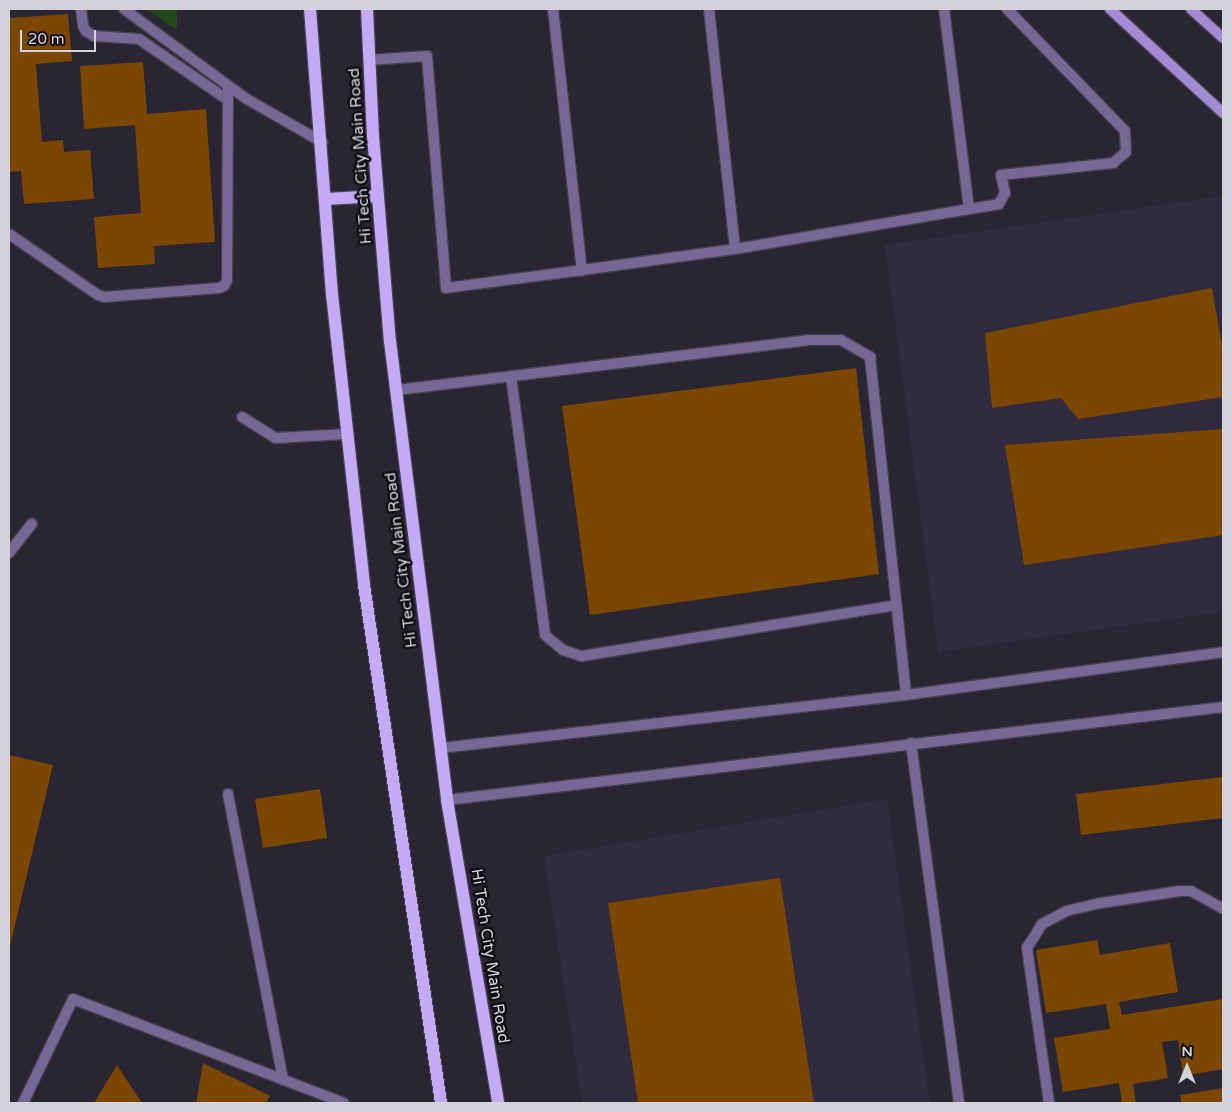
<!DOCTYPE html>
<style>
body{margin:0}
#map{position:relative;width:1232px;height:1112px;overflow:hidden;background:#292533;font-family:"Varela Round",sans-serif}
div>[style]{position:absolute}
.built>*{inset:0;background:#312b3f}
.green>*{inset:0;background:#24471b}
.building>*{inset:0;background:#7b4700}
.roads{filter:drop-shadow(1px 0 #44414e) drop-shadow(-1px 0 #44414e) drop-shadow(0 1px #44414e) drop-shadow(0 -1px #44414e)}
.service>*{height:10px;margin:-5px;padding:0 5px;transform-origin:5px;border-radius:5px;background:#776795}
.minor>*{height:10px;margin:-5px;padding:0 5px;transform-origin:5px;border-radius:5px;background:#776795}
.tertiary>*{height:10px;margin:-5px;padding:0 5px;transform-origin:5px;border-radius:5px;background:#776795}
.secondary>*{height:10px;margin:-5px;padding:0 5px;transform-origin:5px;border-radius:5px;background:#a48ad4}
.primary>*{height:12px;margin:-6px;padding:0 6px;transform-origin:6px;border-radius:6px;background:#c4aaf7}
span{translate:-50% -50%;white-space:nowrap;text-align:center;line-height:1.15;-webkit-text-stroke:5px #110f15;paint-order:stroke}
.street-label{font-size:16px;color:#d4d2db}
.frame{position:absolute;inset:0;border:10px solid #d4d2db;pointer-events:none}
.north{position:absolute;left:1162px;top:1042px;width:50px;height:50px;-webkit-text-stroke:4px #110f15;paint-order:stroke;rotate:0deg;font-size:14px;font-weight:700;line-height:20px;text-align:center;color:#d4d2db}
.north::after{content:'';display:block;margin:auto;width:18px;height:22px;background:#d4d2db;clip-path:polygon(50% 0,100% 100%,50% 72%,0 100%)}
.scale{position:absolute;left:20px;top:30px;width:76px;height:22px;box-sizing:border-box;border:2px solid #d4d2db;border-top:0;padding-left:6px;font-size:15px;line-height:18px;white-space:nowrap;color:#d4d2db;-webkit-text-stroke:4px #110f15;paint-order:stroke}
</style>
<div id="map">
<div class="built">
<i style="clip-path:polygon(1223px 196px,1223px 612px,938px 652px,885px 245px)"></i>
<i style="clip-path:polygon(887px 799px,930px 1103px,582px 1103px,544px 856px)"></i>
</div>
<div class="green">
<i style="clip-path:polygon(146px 9px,177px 9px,177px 30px)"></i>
</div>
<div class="building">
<i style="clip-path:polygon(68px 14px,72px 61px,36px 64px,42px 142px,63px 140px,64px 152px,90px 150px,94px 199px,24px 204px,21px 171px,9px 172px,9px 18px)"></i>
<i style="clip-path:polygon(143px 62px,147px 114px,206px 109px,215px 242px,154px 246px,155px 264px,98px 268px,94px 217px,141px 213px,135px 125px,84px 129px,80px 66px)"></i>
<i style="clip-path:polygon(1212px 288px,1223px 351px,1223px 397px,1078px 419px,1061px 398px,992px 408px,985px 333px)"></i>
<i style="clip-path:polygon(856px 368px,879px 574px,590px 615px,562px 406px)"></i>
<i style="clip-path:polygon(1223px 429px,1223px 535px,1024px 565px,1005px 445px)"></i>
<i style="clip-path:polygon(9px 755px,53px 765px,9px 950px)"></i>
<i style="clip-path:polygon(1223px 777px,1223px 818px,1081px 835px,1076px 794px)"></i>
<i style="clip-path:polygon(320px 789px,327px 838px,263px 848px,255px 799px)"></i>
<i style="clip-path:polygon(780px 878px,814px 1103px,638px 1103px,608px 903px)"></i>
<i style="clip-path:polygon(1097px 940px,1100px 955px,1170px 943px,1178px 992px,1119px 1002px,1122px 1015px,1223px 999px,1223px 1069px,1183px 1076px,1178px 1040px,1162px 1042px,1168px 1078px,1133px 1084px,1136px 1103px,1122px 1103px,1119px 1083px,1063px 1092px,1054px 1038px,1110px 1029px,1106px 1004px,1046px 1013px,1036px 950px)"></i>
<i style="clip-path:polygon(203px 1063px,270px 1096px,266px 1103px,196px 1103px)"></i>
<i style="clip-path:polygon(117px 1065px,142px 1103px,94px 1103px)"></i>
<i style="clip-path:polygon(1223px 1088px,1223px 1103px,1181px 1103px,1180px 1095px)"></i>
</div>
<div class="roads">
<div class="service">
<i style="left:553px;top:9px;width:263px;rotate:83.7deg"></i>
<i style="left:582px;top:270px;width:154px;rotate:-7.8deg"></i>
<i style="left:709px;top:9px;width:241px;rotate:83.8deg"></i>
<i style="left:735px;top:249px;width:237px;rotate:-9.7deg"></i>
<i style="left:969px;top:209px;width:202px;rotate:-97.1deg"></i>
<i style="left:369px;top:60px;width:58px;rotate:-3.9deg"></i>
<i style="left:427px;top:56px;width:233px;rotate:85.3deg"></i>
<i style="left:446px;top:288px;width:137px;rotate:-7.5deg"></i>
<i style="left:969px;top:209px;width:30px;rotate:-9deg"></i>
<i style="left:999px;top:204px;width:13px;rotate:-61deg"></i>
<i style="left:1005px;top:193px;width:18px;rotate:-103deg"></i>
<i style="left:1001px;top:175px;width:113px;rotate:-6.1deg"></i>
<i style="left:1113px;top:163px;width:17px;rotate:-40deg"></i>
<i style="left:1126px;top:152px;width:21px;rotate:-93deg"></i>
<i style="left:1125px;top:131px;width:170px;rotate:-134deg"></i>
<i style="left:511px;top:376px;width:261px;rotate:82.5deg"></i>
<i style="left:545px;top:635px;width:23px;rotate:40deg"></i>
<i style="left:563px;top:650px;width:20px;rotate:18deg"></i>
<i style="left:582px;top:656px;width:318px;rotate:-9.2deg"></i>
<i style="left:397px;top:390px;width:414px;rotate:-6.9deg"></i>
<i style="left:808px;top:340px;width:33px"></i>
<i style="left:841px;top:340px;width:34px;rotate:30deg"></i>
<i style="left:870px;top:357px;width:340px;rotate:83.9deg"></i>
<i style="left:911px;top:743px;width:363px;rotate:82.4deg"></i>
</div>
<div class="minor">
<i style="left:81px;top:9px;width:17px;rotate:83deg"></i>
<i style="left:83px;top:26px;width:6px;rotate:59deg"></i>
<i style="left:86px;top:31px;width:9px;rotate:32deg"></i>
<i style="left:94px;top:36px;width:45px;rotate:3.8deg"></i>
<i style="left:139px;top:39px;width:108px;rotate:34.4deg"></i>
<i style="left:124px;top:9px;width:150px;rotate:36.3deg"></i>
<i style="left:245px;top:98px;width:89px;rotate:29.7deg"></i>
<i style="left:9px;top:234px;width:108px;rotate:34.4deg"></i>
<i style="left:98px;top:295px;width:6px;rotate:18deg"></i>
<i style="left:104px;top:297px;width:115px;rotate:-4.5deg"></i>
<i style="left:219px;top:288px;width:5px;rotate:-22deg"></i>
<i style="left:224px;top:286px;width:7px;rotate:-63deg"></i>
<i style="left:227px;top:280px;width:194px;rotate:-89.7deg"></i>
<i style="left:242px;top:417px;width:40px;rotate:32deg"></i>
<i style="left:276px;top:438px;width:71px;rotate:-3.2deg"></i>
<i style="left:9px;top:553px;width:37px;rotate:-52deg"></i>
<i style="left:228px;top:794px;width:291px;rotate:79.1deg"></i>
<i style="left:23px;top:1103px;width:115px;rotate:-64.3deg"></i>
<i style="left:73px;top:999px;width:290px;rotate:21deg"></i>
<i style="left:1049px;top:1103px;width:157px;rotate:-98.1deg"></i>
<i style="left:1027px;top:948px;width:28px;rotate:-58deg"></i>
<i style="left:1042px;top:924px;width:27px;rotate:-28deg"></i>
<i style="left:1066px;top:911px;width:36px;rotate:-13deg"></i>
<i style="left:1101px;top:903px;width:80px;rotate:-8.6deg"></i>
<i style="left:1180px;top:891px;width:11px"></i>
<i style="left:1191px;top:891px;width:37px;rotate:29deg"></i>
</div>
<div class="tertiary">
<i style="left:441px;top:748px;width:468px;rotate:-6.5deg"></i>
<i style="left:906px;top:695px;width:320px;rotate:-7.7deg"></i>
<i style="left:447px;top:800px;width:782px;rotate:-6.83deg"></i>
</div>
<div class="secondary">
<i style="left:1110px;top:9px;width:154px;rotate:42.6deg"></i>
<i style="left:1191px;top:9px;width:43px;rotate:42.2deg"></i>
</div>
<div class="primary">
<i style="left:310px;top:9px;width:286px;rotate:85.6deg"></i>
<i style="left:332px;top:294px;width:293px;rotate:83.7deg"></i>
<i style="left:364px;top:585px;width:524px;rotate:81.54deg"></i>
<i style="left:367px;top:9px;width:127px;rotate:87.3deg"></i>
<i style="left:373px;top:136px;width:206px;rotate:85.3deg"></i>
<i style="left:390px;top:341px;width:463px;rotate:82.9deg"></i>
<i style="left:447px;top:800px;width:307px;rotate:80.4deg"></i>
<i style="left:326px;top:199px;width:52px;rotate:-3.3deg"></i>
</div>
</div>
<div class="street-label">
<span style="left:360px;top:156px;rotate:-94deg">Hi Tech City Main Road</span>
<span style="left:401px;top:560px;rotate:-97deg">Hi Tech City Main Road</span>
<span style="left:490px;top:956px;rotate:81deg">Hi Tech City Main Road</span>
</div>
<div class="frame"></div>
<div class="north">N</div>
<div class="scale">20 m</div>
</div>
